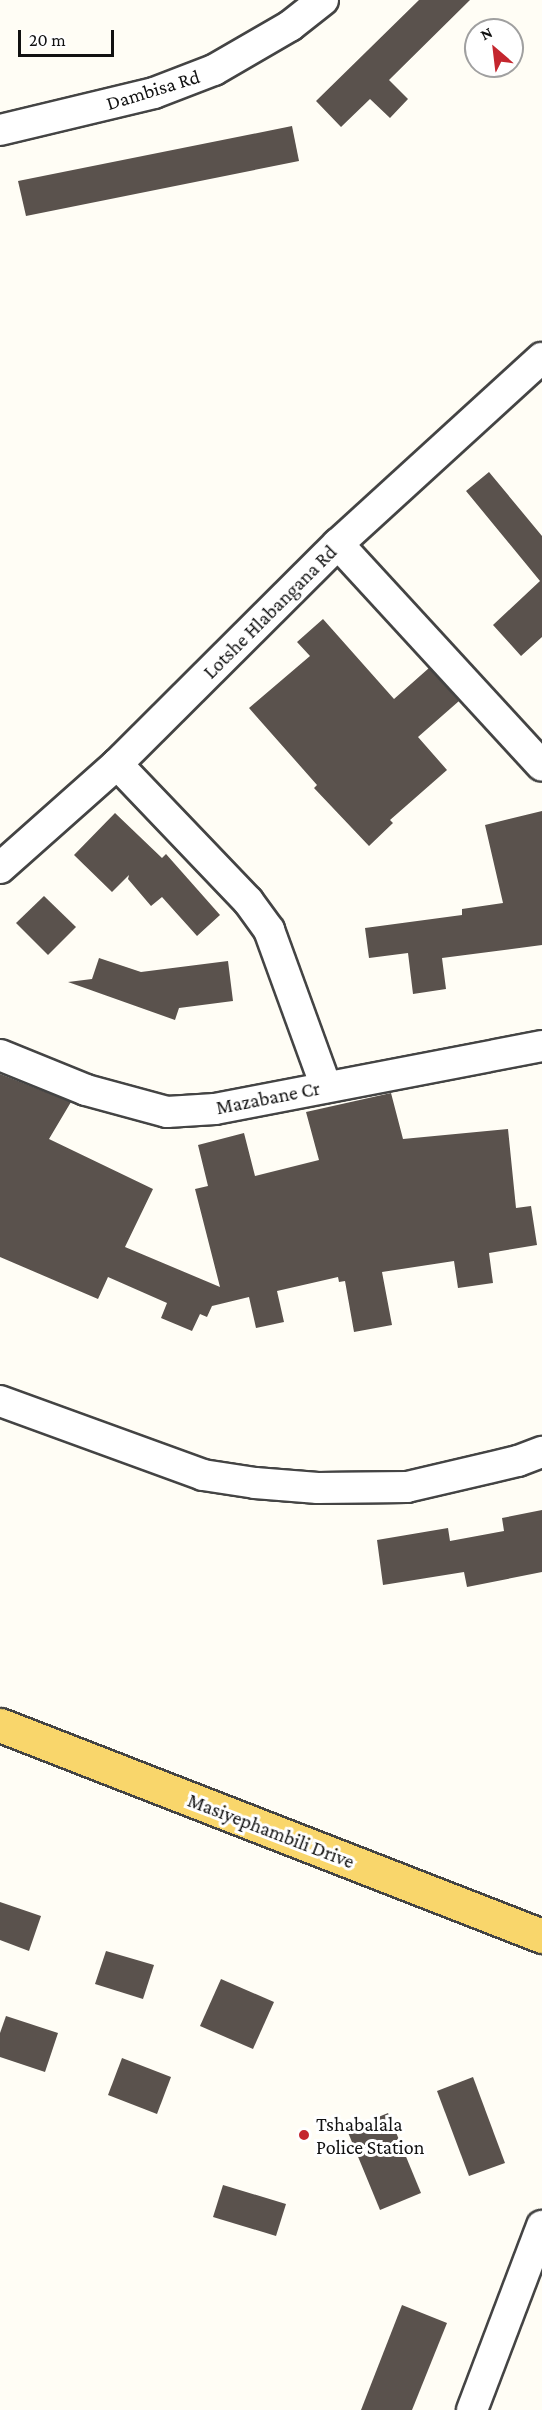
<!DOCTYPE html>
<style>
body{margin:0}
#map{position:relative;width:542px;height:2410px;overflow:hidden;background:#fffdf5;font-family:"Crimson Pro",serif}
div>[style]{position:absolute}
.building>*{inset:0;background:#5a524d}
.roads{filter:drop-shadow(2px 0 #444) drop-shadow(-2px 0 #444) drop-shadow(0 2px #444) drop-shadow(0 -2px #444)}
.minor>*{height:30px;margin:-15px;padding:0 15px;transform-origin:15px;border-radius:15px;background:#fff}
.primary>*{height:33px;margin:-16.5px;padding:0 16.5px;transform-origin:16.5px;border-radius:16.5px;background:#f9d66b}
.dots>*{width:16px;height:16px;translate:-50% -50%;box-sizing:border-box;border:3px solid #fff;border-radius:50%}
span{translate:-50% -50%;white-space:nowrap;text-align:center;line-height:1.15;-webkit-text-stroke:6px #fff;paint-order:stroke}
.street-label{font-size:20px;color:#111}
.poi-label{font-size:20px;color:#111}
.left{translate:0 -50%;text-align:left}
.north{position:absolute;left:464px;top:18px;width:60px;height:60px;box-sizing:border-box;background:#fff;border:2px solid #a0a0a0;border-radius:50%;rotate:332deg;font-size:16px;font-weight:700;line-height:24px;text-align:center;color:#111}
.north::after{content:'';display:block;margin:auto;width:21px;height:27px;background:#c4262e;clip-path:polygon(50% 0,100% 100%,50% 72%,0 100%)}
.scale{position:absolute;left:18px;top:30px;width:96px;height:27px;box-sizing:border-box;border:3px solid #111;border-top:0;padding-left:8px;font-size:18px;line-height:21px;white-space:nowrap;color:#111;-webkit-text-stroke:4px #fff;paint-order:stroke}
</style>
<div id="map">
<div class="building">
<i style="clip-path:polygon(419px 0,470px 0,389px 80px,408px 99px,390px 118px,370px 99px,341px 127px,316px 101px)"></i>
<i style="clip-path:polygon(292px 126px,299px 161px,26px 216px,18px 181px)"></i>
<i style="clip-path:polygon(489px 472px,542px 536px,542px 637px,521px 656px,493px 625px,540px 581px,466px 491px)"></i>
<i style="clip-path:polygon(323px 619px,394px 699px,429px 668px,459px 701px,418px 737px,447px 770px,390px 820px,393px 823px,369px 846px,314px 788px,317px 785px,249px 708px,310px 656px,297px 642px)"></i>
<i style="clip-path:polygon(542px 811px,542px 945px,442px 958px,446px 989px,413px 994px,408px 953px,369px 958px,365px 928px,462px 915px,462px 909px,503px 903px,485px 825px)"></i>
<i style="clip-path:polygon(115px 813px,162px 858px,166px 854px,220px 915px,197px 936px,162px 897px,151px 906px,128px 879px,129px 875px,112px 892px,74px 855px)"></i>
<i style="clip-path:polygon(44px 896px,76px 927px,48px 955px,16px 923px)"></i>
<i style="clip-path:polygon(99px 958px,141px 972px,228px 961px,233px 1001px,179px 1008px,175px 1020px,68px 982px,92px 979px)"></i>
<i style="clip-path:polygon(0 1074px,71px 1102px,49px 1139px,153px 1189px,125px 1247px,220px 1287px,195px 1189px,208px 1186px,198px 1145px,244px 1133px,255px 1176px,319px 1160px,306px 1112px,391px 1093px,403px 1139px,508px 1129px,516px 1208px,531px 1206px,537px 1245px,489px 1253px,493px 1283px,458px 1288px,454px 1261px,382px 1272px,392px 1325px,354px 1332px,345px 1281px,339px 1282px,338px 1277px,277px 1291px,284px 1322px,256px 1328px,249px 1297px,212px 1306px,207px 1317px,200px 1314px,192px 1331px,161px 1318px,167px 1303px,108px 1277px,98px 1299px,0 1257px)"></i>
<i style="clip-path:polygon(542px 1510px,542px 1572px,467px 1587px,464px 1572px,383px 1585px,377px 1540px,448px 1528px,450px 1541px,504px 1531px,502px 1518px)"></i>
<i style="clip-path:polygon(0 1902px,41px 1916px,29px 1951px,0 1940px)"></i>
<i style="clip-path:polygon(106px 1951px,154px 1965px,143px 1999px,95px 1984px)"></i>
<i style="clip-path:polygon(221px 1979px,274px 2002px,253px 2049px,200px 2026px)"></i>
<i style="clip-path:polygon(6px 2016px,58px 2033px,45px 2072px,0 2057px,0 2033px)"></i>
<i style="clip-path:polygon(122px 2058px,171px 2077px,157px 2114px,108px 2095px)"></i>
<i style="clip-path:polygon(473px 2077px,505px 2163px,469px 2176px,437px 2091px)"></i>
<i style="clip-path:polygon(388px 2113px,421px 2193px,380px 2210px,347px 2130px)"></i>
<i style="clip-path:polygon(223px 2185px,286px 2204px,276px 2236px,213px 2217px)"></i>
<i style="clip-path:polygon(402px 2305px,447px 2323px,412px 2410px,361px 2410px)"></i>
</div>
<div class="roads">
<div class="minor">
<i style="left:0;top:130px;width:158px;rotate:-13.5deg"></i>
<i style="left:154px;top:93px;width:64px;rotate:-21deg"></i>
<i style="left:214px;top:70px;width:88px;rotate:-30.1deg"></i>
<i style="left:290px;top:26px;width:42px;rotate:-38.2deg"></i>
<i style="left:338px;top:544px;width:301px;rotate:47.4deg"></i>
<i style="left:117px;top:764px;width:190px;rotate:46.3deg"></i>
<i style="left:248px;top:901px;width:36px;rotate:54deg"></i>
<i style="left:269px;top:930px;width:167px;rotate:70deg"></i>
<i style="left:0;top:868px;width:157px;rotate:-41.6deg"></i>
<i style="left:117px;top:764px;width:312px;rotate:-44.9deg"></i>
<i style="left:338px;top:544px;width:276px;rotate:-42.4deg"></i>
<i style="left:0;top:1055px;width:93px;rotate:22.1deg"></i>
<i style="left:86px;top:1090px;width:84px;rotate:15.2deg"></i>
<i style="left:167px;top:1112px;width:48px;rotate:-3.6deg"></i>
<i style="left:215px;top:1109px;width:333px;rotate:-10.9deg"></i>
<i style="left:0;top:1401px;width:216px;rotate:20deg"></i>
<i style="left:203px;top:1475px;width:53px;rotate:8.7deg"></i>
<i style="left:255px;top:1483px;width:63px;rotate:4.5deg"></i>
<i style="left:318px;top:1488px;width:89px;rotate:-0.6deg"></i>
<i style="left:407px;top:1487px;width:114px;rotate:-13.2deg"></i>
<i style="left:518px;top:1461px;width:26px;rotate:-21deg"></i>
<i style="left:472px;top:2410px;width:197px;rotate:-69.2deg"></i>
</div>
<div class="primary">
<i style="left:0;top:1725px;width:582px;rotate:21.27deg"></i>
</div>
</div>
<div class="dots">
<i style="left:304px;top:2135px;background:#c4262e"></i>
</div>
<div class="street-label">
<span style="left:153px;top:90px;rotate:-17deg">Dambisa Rd</span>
<span style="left:270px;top:612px;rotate:-45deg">Lotshe Hlabangana Rd</span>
<span style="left:268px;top:1098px;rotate:-11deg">Mazabane Cr</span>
<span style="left:271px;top:1831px;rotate:21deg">Masiyephambili Drive</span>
</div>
<div class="poi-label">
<span class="left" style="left:316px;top:2136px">Tshabalala<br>Police Station</span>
</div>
<div class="north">N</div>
<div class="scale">20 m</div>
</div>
